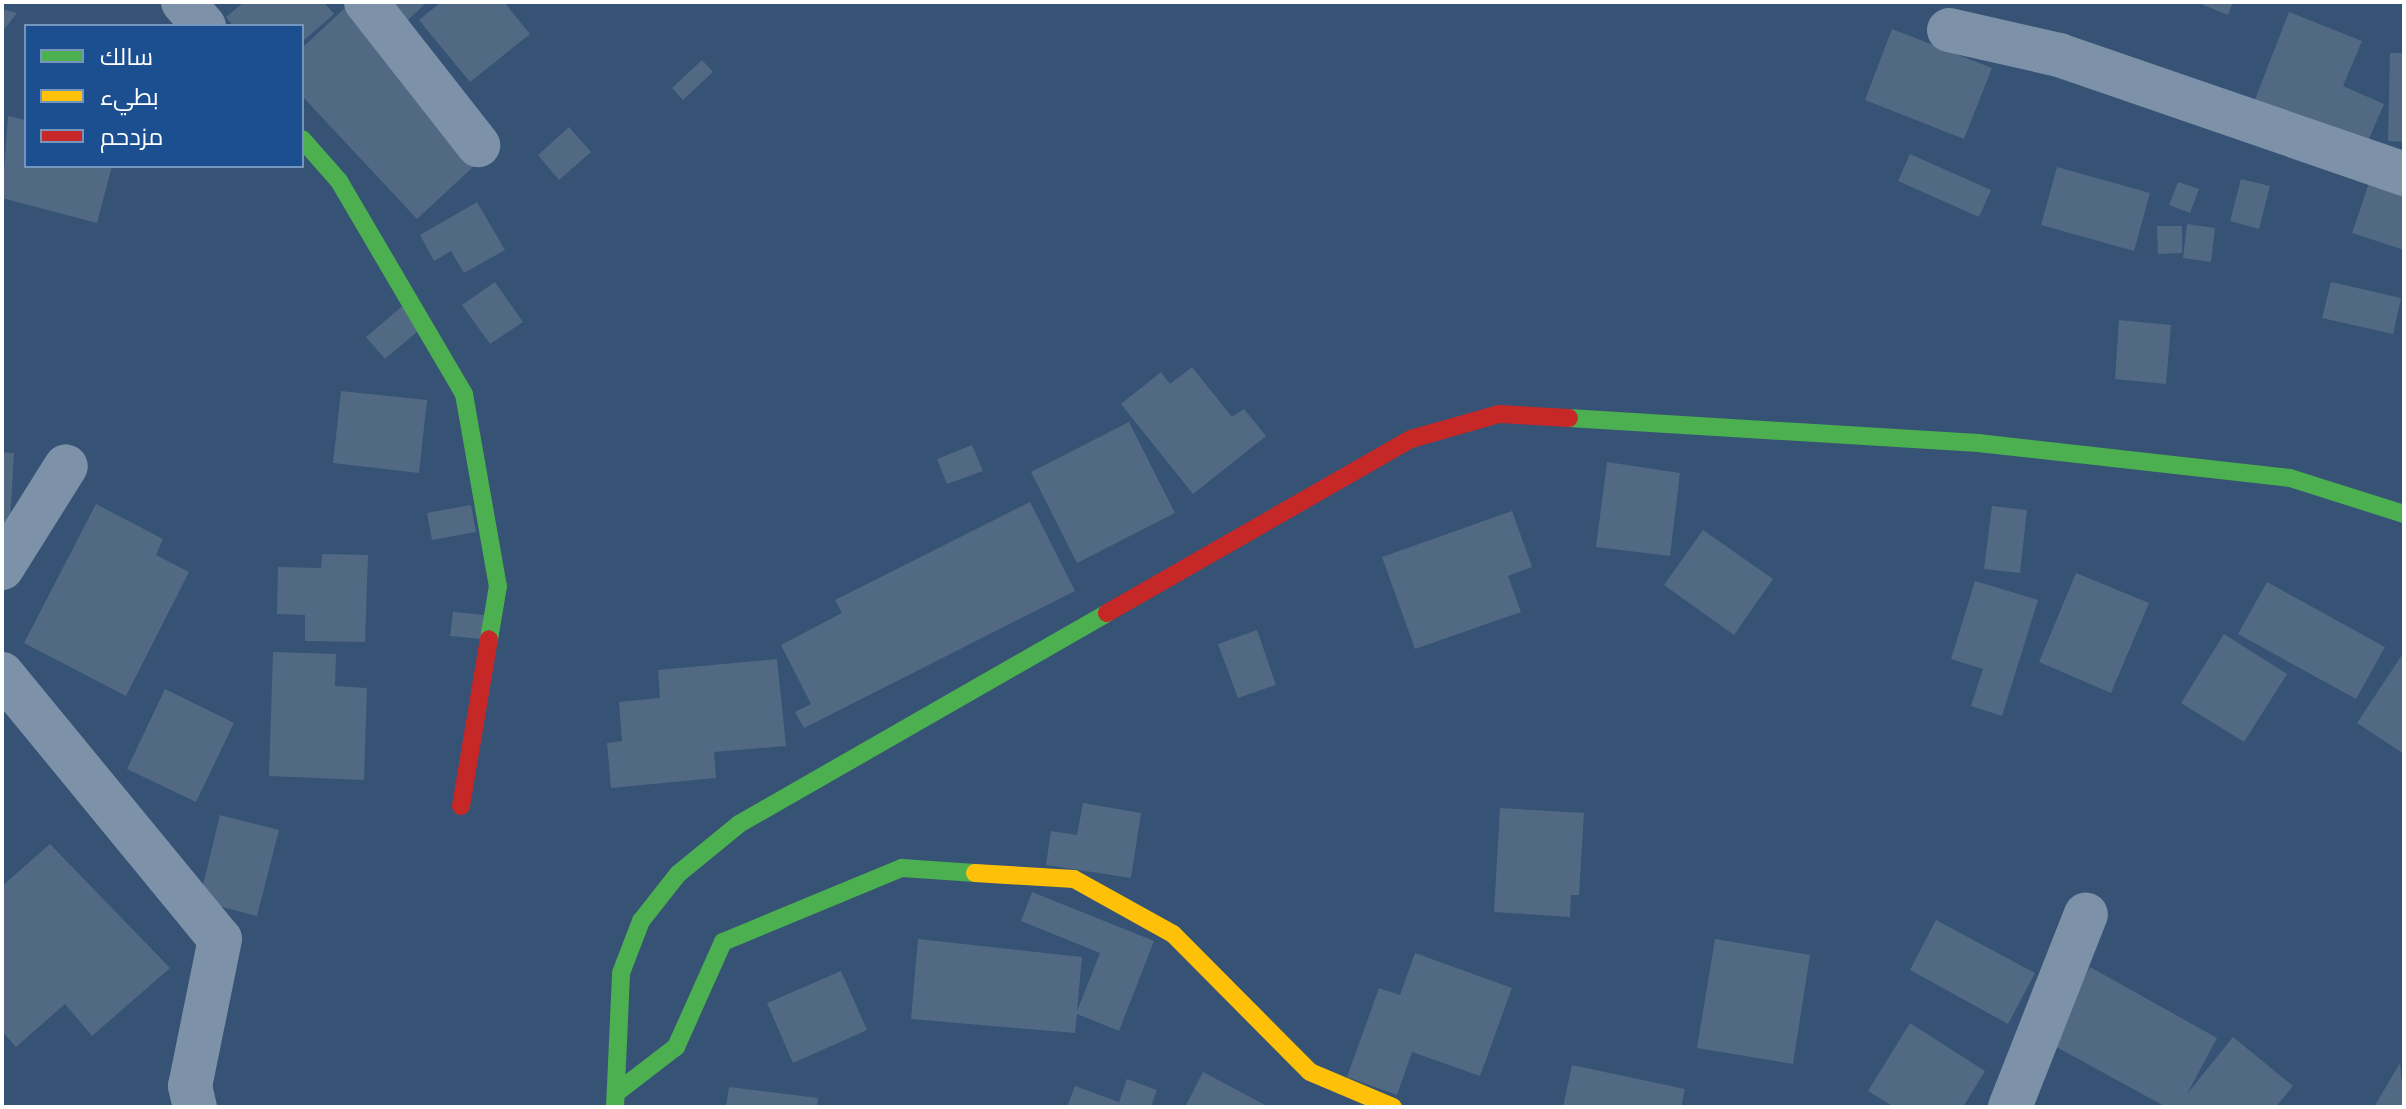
<!DOCTYPE html>
<meta charset="utf-8">
<style>
body{margin:0}
#map{position:relative;width:2406px;height:1109px;overflow:hidden;background:#365274;font-family:Inter,Cairo,sans-serif}
div>[style]{position:absolute}
.building>*{inset:0;background:#526984}
.street>*{height:44px;margin:-22px;padding:0 22px;transform-origin:22px;border-radius:22px;background:#7d92a8}
.fast>*{height:18px;margin:-9px;padding:0 9px;transform-origin:9px;border-radius:9px;background:#4caf50}
.slow>*{height:18px;margin:-9px;padding:0 9px;transform-origin:9px;border-radius:9px;background:#ffc107}
.jam>*{height:18px;margin:-9px;padding:0 9px;transform-origin:9px;border-radius:9px;background:#c62828}
span{translate:-50% -50%;white-space:nowrap;text-align:center;line-height:1.15;-webkit-text-stroke:7px #1b4f8f;paint-order:stroke}
.frame{position:absolute;inset:0;border:4px solid #fff;pointer-events:none}
.legend{position:absolute;left:24px;top:24px;width:280px;height:144px;box-sizing:border-box;background:#1b4f8f;border:2px solid #7695bc;margin:0;padding:10px 14px;list-style:none;font-size:24px;color:#fff}
.legend li{display:flex;align-items:center;gap:16px;height:40px}
.legend b{width:40px;border:2px solid #7695bc}
</style>
<div id="map">
<div class="building">
<i style="clip-path:polygon(244px 2px,324px 2px,334px 14px,302px 42px,302px 26px,233px 26px,226px 17px)"></i>
<i style="clip-path:polygon(392px 2px,427px 2px,408px 20px)"></i>
<i style="clip-path:polygon(441px 2px,504px 2px,530px 34px,470px 82px,419px 20px)"></i>
<i style="clip-path:polygon(2196px 2px,2233px 2px,2228px 15px)"></i>
<i style="clip-path:polygon(347px 6px,487px 154px,417px 219px,302px 96px,302px 48px)"></i>
<i style="clip-path:polygon(2px 9px,17px 13px,2px 32px)"></i>
<i style="clip-path:polygon(2289px 12px,2362px 41px,2343px 86px,2384px 104px,2362px 155px,2252px 107px)"></i>
<i style="clip-path:polygon(1892px 29px,1992px 68px,1964px 139px,1865px 100px)"></i>
<i style="clip-path:polygon(2390px 53px,2404px 53px,2404px 142px,2388px 141px)"></i>
<i style="clip-path:polygon(702px 60px,713px 72px,683px 100px,672px 88px)"></i>
<i style="clip-path:polygon(8px 116px,26px 120px,26px 166px,112px 166px,97px 223px,2px 198px)"></i>
<i style="clip-path:polygon(569px 127px,591px 152px,559px 180px,538px 155px)"></i>
<i style="clip-path:polygon(1910px 154px,1991px 190px,1979px 217px,1898px 181px)"></i>
<i style="clip-path:polygon(2057px 167px,2150px 193px,2134px 251px,2041px 225px)"></i>
<i style="clip-path:polygon(2241px 179px,2270px 186px,2259px 229px,2230px 221px)"></i>
<i style="clip-path:polygon(2178px 182px,2199px 189px,2190px 213px,2169px 205px)"></i>
<i style="clip-path:polygon(2369px 183px,2404px 195px,2404px 250px,2352px 233px)"></i>
<i style="clip-path:polygon(477px 202px,505px 250px,464px 273px,451px 251px,434px 261px,420px 235px)"></i>
<i style="clip-path:polygon(2187px 224px,2215px 228px,2211px 262px,2183px 258px)"></i>
<i style="clip-path:polygon(2157px 226px,2182px 226px,2182px 253px,2158px 254px)"></i>
<i style="clip-path:polygon(495px 282px,523px 322px,490px 344px,462px 305px)"></i>
<i style="clip-path:polygon(2331px 282px,2401px 298px,2393px 334px,2322px 318px)"></i>
<i style="clip-path:polygon(406px 303px,424px 326px,385px 359px,366px 337px)"></i>
<i style="clip-path:polygon(2119px 320px,2171px 325px,2166px 384px,2115px 379px)"></i>
<i style="clip-path:polygon(1192px 367px,1232px 417px,1244px 409px,1266px 436px,1193px 494px,1121px 404px,1161px 372px,1170px 384px)"></i>
<i style="clip-path:polygon(341px 391px,427px 400px,419px 473px,333px 463px)"></i>
<i style="clip-path:polygon(1129px 422px,1175px 513px,1077px 563px,1031px 472px)"></i>
<i style="clip-path:polygon(972px 445px,983px 471px,947px 484px,937px 459px)"></i>
<i style="clip-path:polygon(2px 452px,14px 453px,9px 538px,2px 537px)"></i>
<i style="clip-path:polygon(1607px 462px,1680px 473px,1670px 556px,1596px 547px)"></i>
<i style="clip-path:polygon(1030px 502px,1075px 591px,804px 728px,795px 712px,811px 704px,781px 645px,842px 613px,835px 600px)"></i>
<i style="clip-path:polygon(96px 504px,163px 539px,156px 555px,189px 572px,126px 696px,24px 643px)"></i>
<i style="clip-path:polygon(471px 505px,476px 532px,432px 540px,427px 513px)"></i>
<i style="clip-path:polygon(1992px 506px,2027px 510px,2020px 573px,1984px 569px)"></i>
<i style="clip-path:polygon(1512px 511px,1532px 567px,1508px 576px,1521px 612px,1415px 649px,1382px 557px)"></i>
<i style="clip-path:polygon(1703px 530px,1773px 579px,1734px 635px,1664px 585px)"></i>
<i style="clip-path:polygon(322px 554px,368px 555px,365px 642px,305px 641px,305px 615px,277px 614px,278px 567px,321px 568px)"></i>
<i style="clip-path:polygon(2076px 573px,2149px 603px,2111px 693px,2039px 662px)"></i>
<i style="clip-path:polygon(1975px 581px,2038px 600px,2002px 716px,1971px 706px,1983px 669px,1951px 659px)"></i>
<i style="clip-path:polygon(2267px 582px,2385px 647px,2356px 699px,2238px 634px)"></i>
<i style="clip-path:polygon(453px 612px,484px 615px,482px 639px,450px 636px)"></i>
<i style="clip-path:polygon(1257px 630px,1276px 685px,1238px 698px,1218px 644px)"></i>
<i style="clip-path:polygon(2224px 634px,2287px 674px,2244px 742px,2181px 703px)"></i>
<i style="clip-path:polygon(273px 652px,336px 654px,335px 686px,367px 688px,364px 780px,269px 776px)"></i>
<i style="clip-path:polygon(2404px 652px,2404px 754px,2357px 723px)"></i>
<i style="clip-path:polygon(777px 659px,786px 746px,714px 752px,716px 778px,611px 788px,607px 743px,622px 741px,619px 702px,660px 698px,658px 670px)"></i>
<i style="clip-path:polygon(165px 689px,234px 723px,196px 802px,127px 769px)"></i>
<i style="clip-path:polygon(1083px 803px,1141px 813px,1131px 878px,1046px 865px,1051px 831px,1077px 835px)"></i>
<i style="clip-path:polygon(1500px 808px,1584px 813px,1579px 895px,1571px 895px,1570px 917px,1494px 912px)"></i>
<i style="clip-path:polygon(220px 815px,279px 830px,257px 916px,199px 901px)"></i>
<i style="clip-path:polygon(50px 844px,170px 968px,92px 1036px,65px 1004px,16px 1047px,2px 1031px,2px 886px)"></i>
<i style="clip-path:polygon(1032px 892px,1154px 941px,1119px 1031px,1077px 1014px,1075px 1033px,911px 1019px,918px 939px,1082px 957px,1077px 1011px,1100px 953px,1021px 921px)"></i>
<i style="clip-path:polygon(1936px 920px,2035px 973px,2008px 1024px,1910px 970px)"></i>
<i style="clip-path:polygon(1715px 939px,1810px 955px,1793px 1064px,1697px 1048px)"></i>
<i style="clip-path:polygon(1415px 953px,1512px 988px,1480px 1076px,1412px 1052px,1397px 1095px,1347px 1077px,1379px 988px,1400px 995px)"></i>
<i style="clip-path:polygon(2090px 967px,2217px 1038px,2187px 1094px,2233px 1037px,2293px 1086px,2276px 1107px,2166px 1107px,2049px 1043px)"></i>
<i style="clip-path:polygon(841px 971px,867px 1030px,793px 1063px,767px 1003px)"></i>
<i style="clip-path:polygon(1910px 1023px,1985px 1071px,1963px 1107px,1894px 1107px,1868px 1091px)"></i>
<i style="clip-path:polygon(2400px 1063px,2404px 1107px,2374px 1107px)"></i>
<i style="clip-path:polygon(1572px 1065px,1685px 1089px,1681px 1107px,1563px 1107px)"></i>
<i style="clip-path:polygon(1203px 1072px,1269px 1107px,1185px 1107px)"></i>
<i style="clip-path:polygon(1127px 1079px,1157px 1090px,1151px 1107px,1067px 1107px,1075px 1086px,1119px 1102px)"></i>
<i style="clip-path:polygon(729px 1087px,818px 1098px,817px 1107px,726px 1107px)"></i>
</div>
<div class="street">
<i style="left:183px;top:2px;width:32px;rotate:49deg"></i>
<i style="left:366px;top:2px;width:182px;rotate:51.9deg"></i>
<i style="left:1949px;top:30px;width:113px;rotate:12.8deg"></i>
<i style="left:2059px;top:55px;width:365px;rotate:19deg"></i>
<i style="left:2px;top:568px;width:120px;rotate:-57.9deg"></i>
<i style="left:2px;top:674px;width:343px;rotate:50.6deg"></i>
<i style="left:220px;top:939px;width:150px;rotate:101.5deg"></i>
<i style="left:190px;top:1086px;width:22px;rotate:77deg"></i>
<i style="left:2010px;top:1107px;width:207px;rotate:-68.5deg"></i>
</div>
<div class="fast">
<i style="left:302px;top:139px;width:56px;rotate:48.6deg"></i>
<i style="left:339px;top:181px;width:247px;rotate:59.6deg"></i>
<i style="left:464px;top:394px;width:195px;rotate:80deg"></i>
<i style="left:498px;top:586px;width:54px;rotate:99.6deg"></i>
<i style="left:1569px;top:418px;width:410px;rotate:3.5deg"></i>
<i style="left:1978px;top:443px;width:314px;rotate:6.4deg"></i>
<i style="left:2290px;top:478px;width:120px;rotate:17.5deg"></i>
<i style="left:616px;top:1093px;width:76px;rotate:-37.5deg"></i>
<i style="left:676px;top:1047px;width:115px;rotate:-65.9deg"></i>
<i style="left:723px;top:942px;width:194px;rotate:-22.5deg"></i>
<i style="left:902px;top:868px;width:73px;rotate:3.9deg"></i>
<i style="left:615px;top:1107px;width:134px;rotate:-87.4deg"></i>
<i style="left:621px;top:973px;width:56px;rotate:-69deg"></i>
<i style="left:641px;top:921px;width:60px;rotate:-51.8deg"></i>
<i style="left:678px;top:874px;width:79px;rotate:-39.3deg"></i>
<i style="left:739px;top:824px;width:424px;rotate:-29.8deg"></i>
</div>
<div class="slow">
<i style="left:975px;top:873px;width:99px;rotate:3.5deg"></i>
<i style="left:1074px;top:879px;width:113px;rotate:29.1deg"></i>
<i style="left:1173px;top:934px;width:194px;rotate:45.2deg"></i>
<i style="left:1310px;top:1072px;width:90px;rotate:22.9deg"></i>
</div>
<div class="jam">
<i style="left:1107px;top:613px;width:350px;rotate:-29.8deg"></i>
<i style="left:1411px;top:439px;width:91px;rotate:-15.9deg"></i>
<i style="left:1499px;top:414px;width:70px;rotate:3.3deg"></i>
<i style="left:461px;top:806px;width:169px;rotate:-80.5deg"></i>
</div>
<div class="frame"></div>
<ul class="legend">
<li><b style="height:10px;background:#4caf50"></b>سالك</li>
<li><b style="height:10px;background:#ffc107"></b>بطيء</li>
<li><b style="height:10px;background:#c62828"></b>مزدحم</li>
</ul>
</div>
